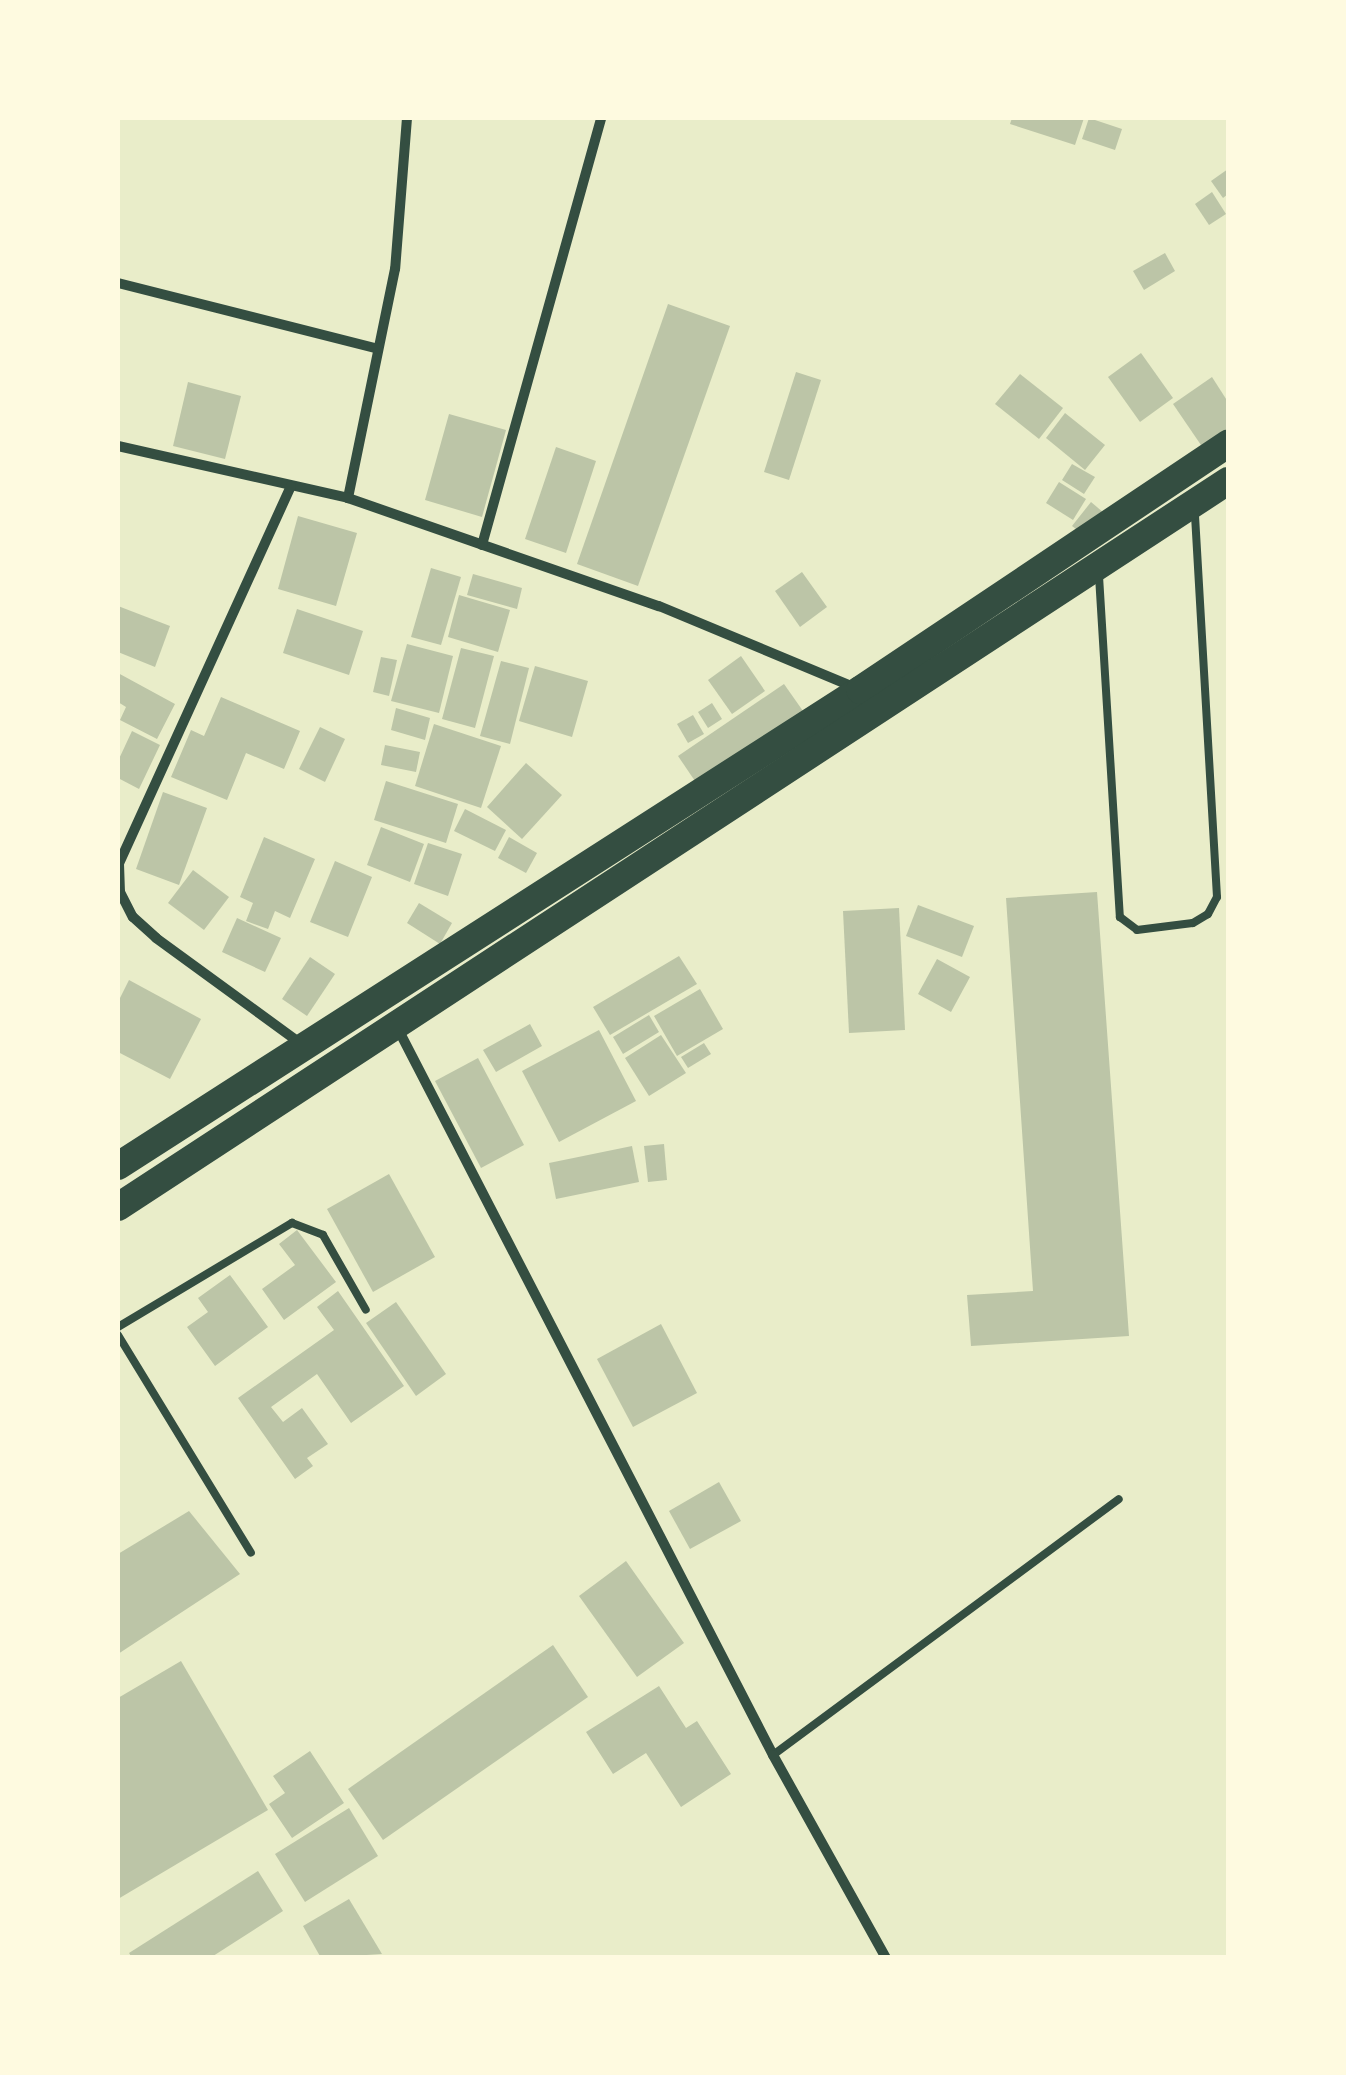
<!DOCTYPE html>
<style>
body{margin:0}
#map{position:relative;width:1346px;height:2075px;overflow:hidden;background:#e9edc9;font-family:"Open Sans",sans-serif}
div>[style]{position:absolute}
.building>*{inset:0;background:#bcc5a7}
.service>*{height:8px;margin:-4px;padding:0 4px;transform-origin:4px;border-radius:4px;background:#344e41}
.minor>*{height:10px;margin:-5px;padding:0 5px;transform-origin:5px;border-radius:5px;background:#344e41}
.trunk>*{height:28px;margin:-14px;padding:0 14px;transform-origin:14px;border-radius:14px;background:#344e41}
span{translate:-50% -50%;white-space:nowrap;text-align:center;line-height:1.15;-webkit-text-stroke:10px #fefae0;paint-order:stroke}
.frame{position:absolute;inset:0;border:120px solid #fefae0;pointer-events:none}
</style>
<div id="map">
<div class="building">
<i style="clip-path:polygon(1012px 118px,1084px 118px,1075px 145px,1010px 124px)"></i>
<i style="clip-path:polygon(1089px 118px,1122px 129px,1115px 150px,1082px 139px)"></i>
<i style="clip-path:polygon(1228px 169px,1228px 194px,1223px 198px,1211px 181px)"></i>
<i style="clip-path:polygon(1212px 192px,1226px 214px,1209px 225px,1195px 204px)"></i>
<i style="clip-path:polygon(1165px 253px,1175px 271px,1144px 290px,1133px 271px)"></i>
<i style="clip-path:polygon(668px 304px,730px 326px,638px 586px,577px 564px)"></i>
<i style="clip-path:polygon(1141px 353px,1173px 398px,1140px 422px,1108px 377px)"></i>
<i style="clip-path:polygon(796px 372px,821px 380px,789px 480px,764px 472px)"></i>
<i style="clip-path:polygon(1020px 374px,1063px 408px,1039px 439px,995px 404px)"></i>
<i style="clip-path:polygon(1212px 377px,1228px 402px,1228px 431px,1203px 448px,1173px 404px)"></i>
<i style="clip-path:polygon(188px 382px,241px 396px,225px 459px,173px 446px)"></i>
<i style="clip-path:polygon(1065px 413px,1105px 445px,1085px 470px,1046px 438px)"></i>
<i style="clip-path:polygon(449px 414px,506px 430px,482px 517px,425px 500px)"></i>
<i style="clip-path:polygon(556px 447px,596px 461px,566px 553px,525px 539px)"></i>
<i style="clip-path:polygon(1072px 464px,1095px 477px,1084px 494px,1062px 480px)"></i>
<i style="clip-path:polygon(1059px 482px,1086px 499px,1073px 520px,1046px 503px)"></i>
<i style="clip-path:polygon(1091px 502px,1104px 513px,1085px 536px,1072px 526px)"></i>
<i style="clip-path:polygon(298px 516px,357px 533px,336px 606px,278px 589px)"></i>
<i style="clip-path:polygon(431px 568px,461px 577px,441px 645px,411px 637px)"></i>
<i style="clip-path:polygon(802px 572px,827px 607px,800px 627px,775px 591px)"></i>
<i style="clip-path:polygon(473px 574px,522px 588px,517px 609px,467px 595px)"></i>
<i style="clip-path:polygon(459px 595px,510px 610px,498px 652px,448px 637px)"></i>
<i style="clip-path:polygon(118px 606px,170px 626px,155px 667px,118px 652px)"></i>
<i style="clip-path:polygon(297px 609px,363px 631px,349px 675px,283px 653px)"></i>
<i style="clip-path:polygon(407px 644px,453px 656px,439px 713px,391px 701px)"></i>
<i style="clip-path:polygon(461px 648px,494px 656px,475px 728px,442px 719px)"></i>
<i style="clip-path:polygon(741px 656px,765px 691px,732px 714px,708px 680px)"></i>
<i style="clip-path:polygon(381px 657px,397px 660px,389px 696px,373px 692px)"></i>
<i style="clip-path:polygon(501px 661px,529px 668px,510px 744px,480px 736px)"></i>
<i style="clip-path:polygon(535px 666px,588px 681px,572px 737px,519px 721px)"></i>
<i style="clip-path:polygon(118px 673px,175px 704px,157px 739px,120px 720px,126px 707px,118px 702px)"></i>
<i style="clip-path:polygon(784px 684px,803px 711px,697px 784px,678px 756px)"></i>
<i style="clip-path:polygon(221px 697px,300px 731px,284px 769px,246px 753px,227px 800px,171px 777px,191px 730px,204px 736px)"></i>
<i style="clip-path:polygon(712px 703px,722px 719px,708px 728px,698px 712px)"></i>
<i style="clip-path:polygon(396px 708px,430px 718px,425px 740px,391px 730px)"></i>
<i style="clip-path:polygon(693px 715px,704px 734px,688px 743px,677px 724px)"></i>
<i style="clip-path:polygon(434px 724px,501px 746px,481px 808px,415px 786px)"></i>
<i style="clip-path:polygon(320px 727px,345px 739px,325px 782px,299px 769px)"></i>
<i style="clip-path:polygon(132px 731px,160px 745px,139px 789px,118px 778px,118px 761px)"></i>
<i style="clip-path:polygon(385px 745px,420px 752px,416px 772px,381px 765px)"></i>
<i style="clip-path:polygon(526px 763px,562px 795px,522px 839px,487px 807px)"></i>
<i style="clip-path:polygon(386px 781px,458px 804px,446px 843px,374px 820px)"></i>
<i style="clip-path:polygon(163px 792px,207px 808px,179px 885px,136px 869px)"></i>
<i style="clip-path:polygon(465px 809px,506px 830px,495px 851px,454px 831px)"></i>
<i style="clip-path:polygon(381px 827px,424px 844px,410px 882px,367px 865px)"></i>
<i style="clip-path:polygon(264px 837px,315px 859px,290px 918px,275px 911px,268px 929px,246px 921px,253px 903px,240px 897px)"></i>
<i style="clip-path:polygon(509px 837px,537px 853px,526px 873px,498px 858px)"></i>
<i style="clip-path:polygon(428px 843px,462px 854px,448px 896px,414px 884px)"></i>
<i style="clip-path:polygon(335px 861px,372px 877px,348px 937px,310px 922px)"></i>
<i style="clip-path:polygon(193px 870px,229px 897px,204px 930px,168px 903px)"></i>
<i style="clip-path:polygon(1097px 892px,1129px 1336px,971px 1346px,967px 1295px,1033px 1291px,1006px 898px)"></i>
<i style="clip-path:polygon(419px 903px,452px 923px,440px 944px,407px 923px)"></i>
<i style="clip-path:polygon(918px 905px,974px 926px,962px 957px,906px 936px)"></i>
<i style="clip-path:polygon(899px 908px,905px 1030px,849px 1033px,843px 911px)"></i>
<i style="clip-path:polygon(237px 918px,281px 938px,265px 972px,222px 952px)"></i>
<i style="clip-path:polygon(679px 956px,697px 984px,610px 1035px,593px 1007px)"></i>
<i style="clip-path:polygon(310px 957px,335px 974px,307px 1016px,282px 999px)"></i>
<i style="clip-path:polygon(937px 959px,970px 977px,951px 1012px,918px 994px)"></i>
<i style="clip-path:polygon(129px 980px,201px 1019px,170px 1079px,118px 1052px,118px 1002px)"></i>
<i style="clip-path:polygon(700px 989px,723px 1029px,677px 1056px,654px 1016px)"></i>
<i style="clip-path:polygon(649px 1015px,659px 1032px,623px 1054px,613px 1037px)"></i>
<i style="clip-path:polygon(530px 1024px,542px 1046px,496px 1072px,483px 1050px)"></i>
<i style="clip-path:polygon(599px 1030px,636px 1101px,559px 1142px,522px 1071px)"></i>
<i style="clip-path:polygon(661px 1035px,686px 1073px,649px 1096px,625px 1058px)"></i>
<i style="clip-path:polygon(704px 1043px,711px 1054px,688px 1068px,681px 1057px)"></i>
<i style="clip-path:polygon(478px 1058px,524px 1145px,481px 1168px,435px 1081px)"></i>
<i style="clip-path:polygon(664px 1144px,667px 1180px,648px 1182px,644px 1146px)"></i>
<i style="clip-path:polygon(632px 1146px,639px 1182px,556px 1199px,549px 1163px)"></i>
<i style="clip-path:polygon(389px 1174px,435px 1257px,373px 1292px,327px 1209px)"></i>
<i style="clip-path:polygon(297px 1230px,336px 1282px,284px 1320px,262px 1289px,295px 1265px,279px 1244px)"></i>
<i style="clip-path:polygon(230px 1275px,268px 1327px,215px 1366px,187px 1327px,208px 1312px,198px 1298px)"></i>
<i style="clip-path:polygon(338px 1291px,404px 1386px,351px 1423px,317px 1374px,271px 1407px,283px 1422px,302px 1408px,328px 1444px,307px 1458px,313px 1466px,295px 1479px,238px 1398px,334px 1330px,317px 1307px)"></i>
<i style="clip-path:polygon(396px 1302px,446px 1374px,416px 1396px,366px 1323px)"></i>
<i style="clip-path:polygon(661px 1324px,697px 1393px,633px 1427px,597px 1359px)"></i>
<i style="clip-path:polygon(719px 1482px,741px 1521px,690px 1549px,669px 1511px)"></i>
<i style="clip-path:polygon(189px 1511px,240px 1574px,118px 1654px,118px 1554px)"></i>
<i style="clip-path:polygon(626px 1561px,684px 1643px,637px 1677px,579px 1596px)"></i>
<i style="clip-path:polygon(553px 1645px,588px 1697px,383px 1840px,348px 1789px)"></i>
<i style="clip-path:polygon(181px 1661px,268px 1810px,118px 1899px,118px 1698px)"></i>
<i style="clip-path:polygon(659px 1686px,686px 1728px,697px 1721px,731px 1774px,681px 1807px,646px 1753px,613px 1774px,586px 1732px)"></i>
<i style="clip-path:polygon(310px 1751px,344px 1803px,292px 1838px,269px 1804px,285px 1793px,273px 1776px)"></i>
<i style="clip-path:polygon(349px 1808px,378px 1856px,305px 1902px,275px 1854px)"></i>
<i style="clip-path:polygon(258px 1871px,283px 1911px,210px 1958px,132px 1958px,129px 1953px)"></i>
<i style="clip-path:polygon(349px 1899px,382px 1954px,321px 1958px,303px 1926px)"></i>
</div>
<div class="service">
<i style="left:1099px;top:576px;width:342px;rotate:86.5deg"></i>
<i style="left:1120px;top:917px;width:21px;rotate:37deg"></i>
<i style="left:1137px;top:930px;width:56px;rotate:-7.1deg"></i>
<i style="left:1193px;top:923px;width:17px;rotate:-31deg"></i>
<i style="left:1208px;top:914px;width:19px;rotate:-62deg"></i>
<i style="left:1217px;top:897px;width:385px;rotate:-93.3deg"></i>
<i style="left:118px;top:1327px;width:203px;rotate:-30.9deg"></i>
<i style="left:292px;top:1223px;width:33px;rotate:21deg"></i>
<i style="left:323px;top:1235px;width:86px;rotate:60.2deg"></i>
<i style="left:118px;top:1335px;width:255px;rotate:58.6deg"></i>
<i style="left:773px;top:1755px;width:430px;rotate:-36.5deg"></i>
</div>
<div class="minor">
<i style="left:407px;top:118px;width:151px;rotate:94.5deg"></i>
<i style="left:395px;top:269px;width:234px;rotate:101.6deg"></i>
<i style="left:348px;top:498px;width:329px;rotate:19.2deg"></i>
<i style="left:659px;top:606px;width:213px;rotate:22.6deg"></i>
<i style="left:118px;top:283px;width:268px;rotate:14.2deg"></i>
<i style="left:118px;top:446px;width:236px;rotate:12.7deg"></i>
<i style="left:291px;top:486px;width:415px;rotate:114.5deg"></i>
<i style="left:119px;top:864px;width:28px;rotate:88deg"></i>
<i style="left:120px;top:892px;width:28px;rotate:63deg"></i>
<i style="left:133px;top:917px;width:31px;rotate:42deg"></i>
<i style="left:156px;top:938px;width:182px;rotate:36.1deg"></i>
<i style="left:482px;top:545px;width:443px;rotate:-74.4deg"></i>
<i style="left:398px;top:1029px;width:817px;rotate:62.68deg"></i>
<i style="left:773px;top:1755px;width:232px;rotate:60.9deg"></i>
</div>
<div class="trunk">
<i style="left:118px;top:1166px;width:882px;rotate:-32.68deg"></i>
<i style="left:860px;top:690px;width:443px;rotate:-33.8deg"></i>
<i style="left:118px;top:1207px;width:1326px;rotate:-33.19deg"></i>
</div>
<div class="frame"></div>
</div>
